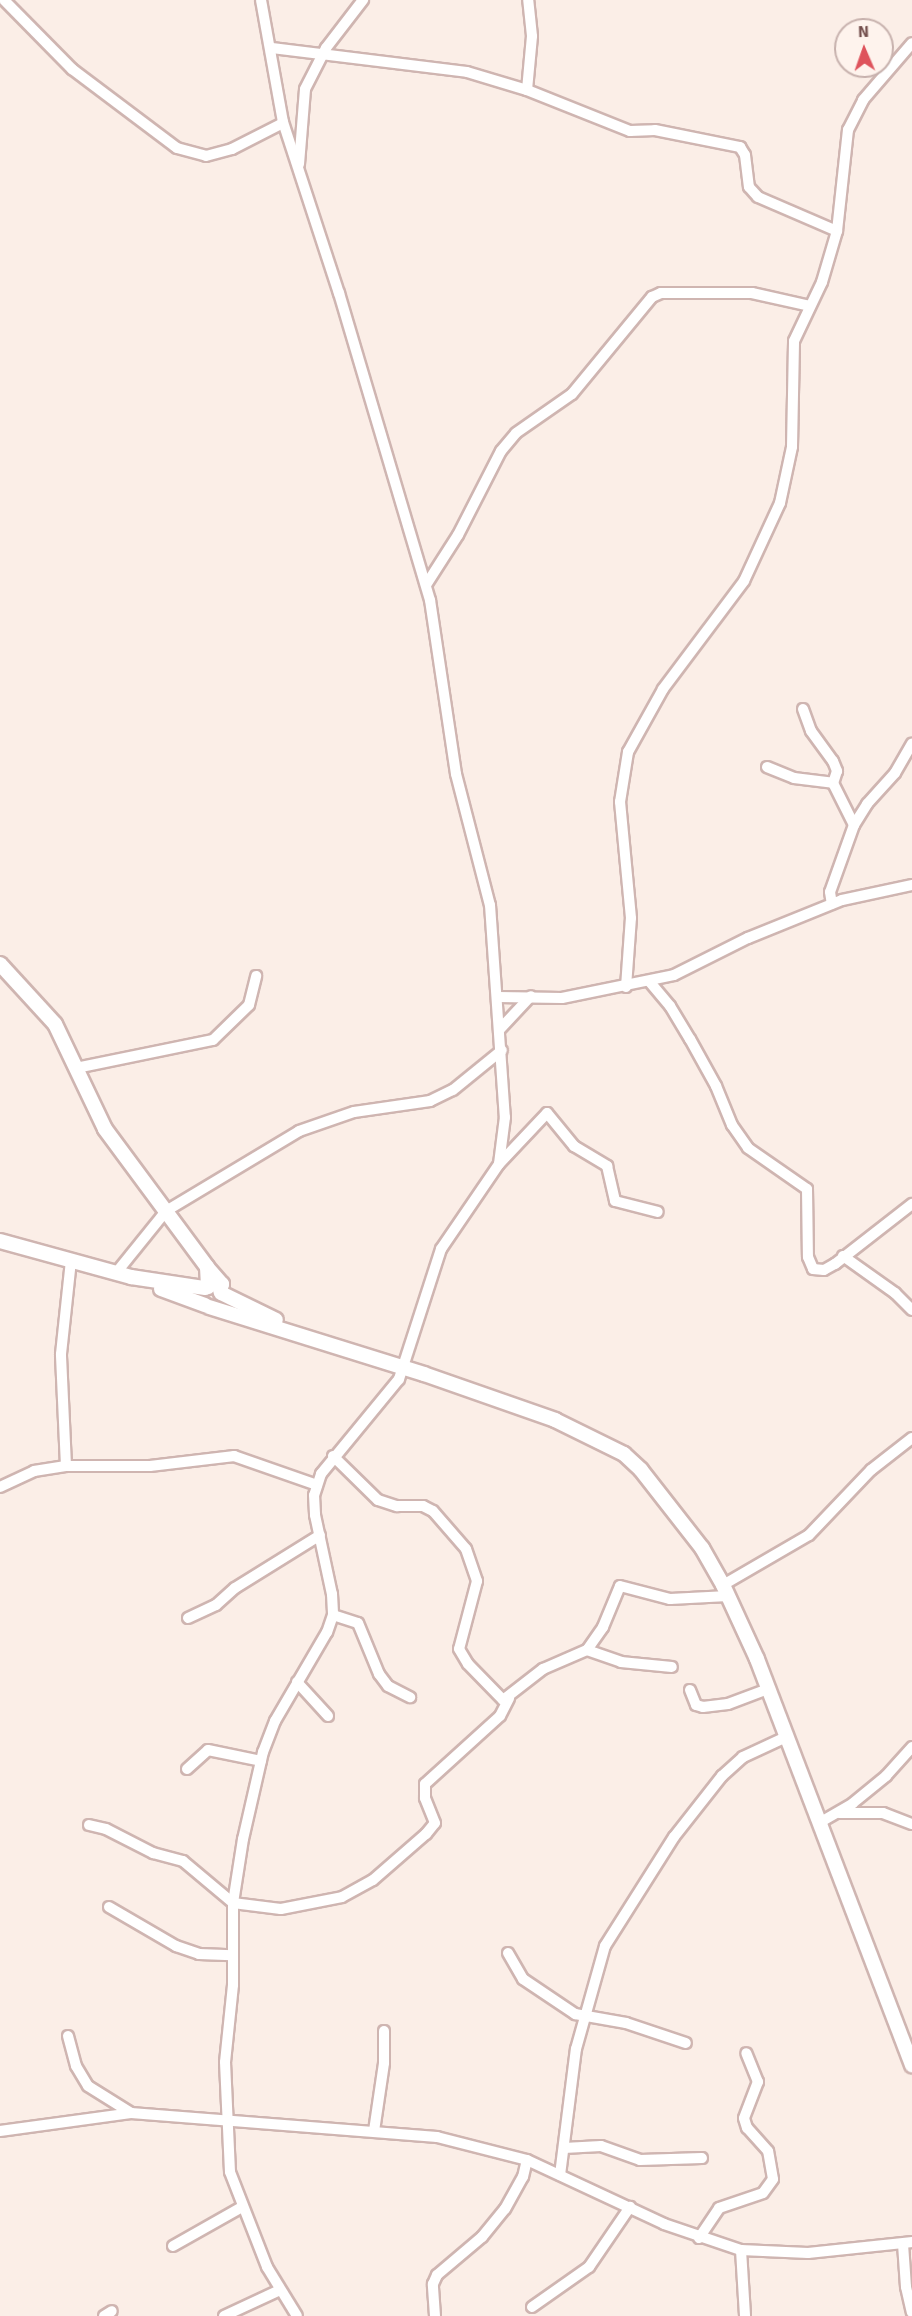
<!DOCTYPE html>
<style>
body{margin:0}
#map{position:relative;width:912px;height:2316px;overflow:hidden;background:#fbeee7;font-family:Signika,sans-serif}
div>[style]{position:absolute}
.roads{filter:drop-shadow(2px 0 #cfb5b1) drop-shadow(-2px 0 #cfb5b1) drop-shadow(0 2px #cfb5b1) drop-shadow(0 -2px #cfb5b1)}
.street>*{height:10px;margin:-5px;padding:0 5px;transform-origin:5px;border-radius:5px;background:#fff}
.secondary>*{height:14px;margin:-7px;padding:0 7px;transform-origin:7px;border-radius:7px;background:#fff}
span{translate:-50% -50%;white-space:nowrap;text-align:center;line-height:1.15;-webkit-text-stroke:6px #fef3ed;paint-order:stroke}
.north{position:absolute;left:834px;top:18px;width:60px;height:60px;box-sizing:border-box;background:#fef3ed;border:2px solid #c7b1ad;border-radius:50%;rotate:358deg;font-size:16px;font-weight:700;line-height:24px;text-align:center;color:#744f4d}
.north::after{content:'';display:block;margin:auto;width:21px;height:27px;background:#de535c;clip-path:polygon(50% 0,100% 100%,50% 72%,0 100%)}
</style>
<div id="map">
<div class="roads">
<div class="street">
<i style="left:4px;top:0;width:97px;rotate:45.4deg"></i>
<i style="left:72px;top:69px;width:131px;rotate:37deg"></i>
<i style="left:177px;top:148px;width:30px;rotate:15deg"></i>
<i style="left:206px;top:156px;width:27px;rotate:-15deg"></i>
<i style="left:232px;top:149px;width:57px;rotate:-27deg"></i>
<i style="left:261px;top:0;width:124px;rotate:79.8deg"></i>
<i style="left:283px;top:122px;width:180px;rotate:71.9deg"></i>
<i style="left:339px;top:293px;width:320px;rotate:73.5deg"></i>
<i style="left:430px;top:600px;width:176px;rotate:81.5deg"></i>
<i style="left:456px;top:774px;width:135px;rotate:75.5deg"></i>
<i style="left:490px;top:905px;width:213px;rotate:86deg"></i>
<i style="left:505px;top:1117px;width:47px;rotate:97.3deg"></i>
<i style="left:499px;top:1164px;width:103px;rotate:124.3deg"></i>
<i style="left:441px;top:1249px;width:137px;rotate:107.9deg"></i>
<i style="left:399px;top:1379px;width:123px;rotate:129.4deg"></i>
<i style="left:321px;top:1474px;width:22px;rotate:108deg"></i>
<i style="left:314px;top:1495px;width:20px;rotate:87deg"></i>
<i style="left:315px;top:1515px;width:81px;rotate:77.9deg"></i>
<i style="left:332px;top:1594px;width:21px;rotate:87deg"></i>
<i style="left:333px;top:1615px;width:18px;rotate:109deg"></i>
<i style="left:327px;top:1632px;width:103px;rotate:120.3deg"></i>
<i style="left:275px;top:1721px;width:33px;rotate:111deg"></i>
<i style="left:263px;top:1752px;width:89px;rotate:102.9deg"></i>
<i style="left:243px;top:1839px;width:65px;rotate:98.9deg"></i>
<i style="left:233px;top:1903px;width:82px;rotate:90deg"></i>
<i style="left:233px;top:1985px;width:77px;rotate:95.9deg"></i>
<i style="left:225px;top:2062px;width:110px;rotate:87.4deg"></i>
<i style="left:230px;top:2172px;width:102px;rotate:68.7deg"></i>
<i style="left:267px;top:2267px;width:57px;rotate:58.5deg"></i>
<i style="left:272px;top:48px;width:196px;rotate:7deg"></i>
<i style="left:467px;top:72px;width:63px;rotate:16.7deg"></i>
<i style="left:527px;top:90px;width:111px;rotate:21.7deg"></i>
<i style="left:630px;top:131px;width:25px;rotate:-2deg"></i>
<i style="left:655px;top:130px;width:87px;rotate:11.3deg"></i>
<i style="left:740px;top:147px;width:9px;rotate:58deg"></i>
<i style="left:745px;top:155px;width:32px;rotate:83deg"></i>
<i style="left:749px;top:187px;width:13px;rotate:48deg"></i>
<i style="left:758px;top:197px;width:86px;rotate:23.3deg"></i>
<i style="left:527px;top:90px;width:54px;rotate:-84.7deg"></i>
<i style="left:532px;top:36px;width:36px;rotate:-96deg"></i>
<i style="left:299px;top:164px;width:75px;rotate:-85.4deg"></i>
<i style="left:305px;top:89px;width:46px;rotate:-62.9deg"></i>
<i style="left:326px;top:48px;width:61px;rotate:-52.4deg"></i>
<i style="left:426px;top:585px;width:59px;rotate:-57.4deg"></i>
<i style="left:458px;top:535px;width:94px;rotate:-62.9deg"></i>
<i style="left:501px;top:451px;width:23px;rotate:-50deg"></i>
<i style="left:516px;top:433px;width:68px;rotate:-34.9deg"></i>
<i style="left:572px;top:394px;width:126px;rotate:-50.5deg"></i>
<i style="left:652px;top:297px;width:10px;rotate:-24deg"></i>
<i style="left:661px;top:293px;width:91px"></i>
<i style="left:752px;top:293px;width:59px;rotate:12.6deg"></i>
<i style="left:803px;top:709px;width:23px;rotate:70deg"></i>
<i style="left:811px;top:731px;width:37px;rotate:54deg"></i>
<i style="left:833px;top:761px;width:11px;rotate:68deg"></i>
<i style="left:837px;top:771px;width:13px;rotate:108deg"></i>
<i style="left:833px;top:783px;width:47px;rotate:63.4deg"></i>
<i style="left:854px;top:825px;width:71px;rotate:109.7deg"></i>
<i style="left:830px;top:892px;width:12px;rotate:81deg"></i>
<i style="left:767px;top:767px;width:29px;rotate:22deg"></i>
<i style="left:794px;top:778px;width:39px;rotate:7deg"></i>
<i style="left:854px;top:825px;width:25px;rotate:-58deg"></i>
<i style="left:867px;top:804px;width:42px;rotate:-47.9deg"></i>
<i style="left:895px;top:773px;width:34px;rotate:-60deg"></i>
<i style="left:649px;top:981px;width:33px;rotate:50deg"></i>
<i style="left:670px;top:1006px;width:39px;rotate:59deg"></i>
<i style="left:690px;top:1039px;width:54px;rotate:61deg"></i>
<i style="left:716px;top:1086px;width:42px;rotate:67.7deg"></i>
<i style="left:732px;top:1125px;width:28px;rotate:55deg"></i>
<i style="left:748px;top:1148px;width:72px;rotate:34.8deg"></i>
<i style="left:807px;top:1189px;width:68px;rotate:89.2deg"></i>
<i style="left:808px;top:1257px;width:13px;rotate:67deg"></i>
<i style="left:813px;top:1269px;width:11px;rotate:5deg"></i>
<i style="left:824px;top:1270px;width:13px;rotate:-29deg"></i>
<i style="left:835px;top:1264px;width:98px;rotate:-37.9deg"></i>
<i style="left:626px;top:987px;width:69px;rotate:-85.9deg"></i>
<i style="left:631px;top:918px;width:117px;rotate:-95.4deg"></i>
<i style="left:620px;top:802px;width:51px;rotate:-80.9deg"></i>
<i style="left:628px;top:752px;width:72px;rotate:-60.9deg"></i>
<i style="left:663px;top:689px;width:135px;rotate:-53.1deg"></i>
<i style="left:744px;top:581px;width:86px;rotate:-65.2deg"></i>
<i style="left:780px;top:503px;width:57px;rotate:-77.9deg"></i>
<i style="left:792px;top:447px;width:106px;rotate:-88.9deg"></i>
<i style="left:794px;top:341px;width:65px;rotate:-64.6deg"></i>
<i style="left:822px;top:282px;width:53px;rotate:-73.6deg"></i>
<i style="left:837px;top:231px;width:102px;rotate:-83.8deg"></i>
<i style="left:848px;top:130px;width:34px;rotate:-63deg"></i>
<i style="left:863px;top:100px;width:75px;rotate:-49.3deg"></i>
<i style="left:498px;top:997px;width:64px;rotate:0.9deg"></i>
<i style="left:562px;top:998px;width:114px;rotate:-11.6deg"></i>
<i style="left:674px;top:975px;width:83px;rotate:-26.6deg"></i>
<i style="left:748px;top:938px;width:101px;rotate:-22deg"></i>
<i style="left:842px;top:900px;width:72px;rotate:-12.1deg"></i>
<i style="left:500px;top:1029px;width:45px;rotate:-46.8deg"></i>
<i style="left:76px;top:1068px;width:140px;rotate:-11.6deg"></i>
<i style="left:213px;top:1040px;width:50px;rotate:-44.2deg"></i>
<i style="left:249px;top:1005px;width:30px;rotate:-76deg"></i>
<i style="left:499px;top:1164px;width:70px;rotate:-46.7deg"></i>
<i style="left:547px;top:1113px;width:43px;rotate:50.7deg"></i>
<i style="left:574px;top:1146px;width:39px;rotate:31deg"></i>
<i style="left:607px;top:1166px;width:36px;rotate:77deg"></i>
<i style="left:615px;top:1201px;width:44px;rotate:14.3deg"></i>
<i style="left:843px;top:1256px;width:64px;rotate:35.4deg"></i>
<i style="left:895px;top:1293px;width:24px;rotate:45deg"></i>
<i style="left:116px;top:1273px;width:80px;rotate:-51.1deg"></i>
<i style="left:166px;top:1211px;width:155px;rotate:-31deg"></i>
<i style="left:299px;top:1131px;width:58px;rotate:-19.1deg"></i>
<i style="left:354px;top:1112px;width:77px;rotate:-8.2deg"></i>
<i style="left:430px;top:1101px;width:25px;rotate:-26deg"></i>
<i style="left:453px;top:1090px;width:63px;rotate:-39.2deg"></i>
<i style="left:333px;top:1456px;width:63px;rotate:44.4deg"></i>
<i style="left:378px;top:1500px;width:20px;rotate:18deg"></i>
<i style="left:397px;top:1506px;width:26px"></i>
<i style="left:423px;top:1506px;width:11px;rotate:27deg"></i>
<i style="left:433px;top:1511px;width:50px;rotate:49deg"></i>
<i style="left:466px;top:1549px;width:34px;rotate:71deg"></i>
<i style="left:477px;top:1581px;width:70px;rotate:104.8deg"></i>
<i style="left:459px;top:1649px;width:17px;rotate:59deg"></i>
<i style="left:468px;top:1664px;width:50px;rotate:45.8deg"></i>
<i style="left:503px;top:1700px;width:51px;rotate:-37.8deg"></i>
<i style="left:543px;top:1669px;width:48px;rotate:-23.4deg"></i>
<i style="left:587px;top:1650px;width:28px;rotate:-55deg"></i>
<i style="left:603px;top:1627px;width:44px;rotate:-67.5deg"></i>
<i style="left:620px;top:1586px;width:52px;rotate:14.6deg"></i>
<i style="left:670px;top:1599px;width:58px;rotate:-3deg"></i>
<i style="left:66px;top:1466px;width:112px;rotate:-92.6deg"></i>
<i style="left:61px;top:1354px;width:94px;rotate:-83.9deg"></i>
<i style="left:0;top:1487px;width:38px;rotate:-25deg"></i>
<i style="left:34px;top:1471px;width:32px;rotate:-9deg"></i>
<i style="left:66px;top:1466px;width:84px"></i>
<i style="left:150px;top:1466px;width:85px;rotate:-6.8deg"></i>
<i style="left:234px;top:1456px;width:88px;rotate:19.3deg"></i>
<i style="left:723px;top:1585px;width:99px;rotate:-30.2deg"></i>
<i style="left:809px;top:1535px;width:90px;rotate:-46.4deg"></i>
<i style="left:871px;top:1470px;width:52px;rotate:-38deg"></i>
<i style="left:333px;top:1615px;width:26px;rotate:18deg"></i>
<i style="left:358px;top:1623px;width:55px;rotate:67.6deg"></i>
<i style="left:379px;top:1674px;width:15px;rotate:53deg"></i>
<i style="left:388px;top:1686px;width:25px;rotate:27deg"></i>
<i style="left:188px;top:1618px;width:31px;rotate:-25deg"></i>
<i style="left:216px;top:1605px;width:25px;rotate:-42deg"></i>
<i style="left:235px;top:1588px;width:100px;rotate:-31.9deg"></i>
<i style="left:587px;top:1650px;width:36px;rotate:19deg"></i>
<i style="left:621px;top:1662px;width:51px;rotate:5.6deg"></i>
<i style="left:297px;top:1682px;width:46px;rotate:47.6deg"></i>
<i style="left:690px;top:1690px;width:16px;rotate:68deg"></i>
<i style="left:696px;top:1705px;width:7px;rotate:16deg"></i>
<i style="left:703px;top:1707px;width:25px;rotate:-7deg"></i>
<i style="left:728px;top:1704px;width:43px;rotate:-20.6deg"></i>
<i style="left:187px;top:1769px;width:28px;rotate:-42deg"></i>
<i style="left:208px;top:1750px;width:54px;rotate:11.7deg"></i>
<i style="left:839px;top:1813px;width:44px"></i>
<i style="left:883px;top:1813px;width:31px;rotate:21deg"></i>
<i style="left:819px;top:1823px;width:39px;rotate:-30deg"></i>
<i style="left:853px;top:1803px;width:43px;rotate:-39.3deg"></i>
<i style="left:886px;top:1776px;width:39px;rotate:-48deg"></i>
<i style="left:89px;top:1825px;width:17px;rotate:13deg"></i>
<i style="left:106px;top:1829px;width:53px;rotate:27.1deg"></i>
<i style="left:153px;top:1853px;width:31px;rotate:15deg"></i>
<i style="left:183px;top:1861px;width:65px;rotate:40deg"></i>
<i style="left:233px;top:1903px;width:48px;rotate:7.1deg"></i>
<i style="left:281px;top:1909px;width:62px;rotate:-11.1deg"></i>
<i style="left:342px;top:1897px;width:35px;rotate:-29deg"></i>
<i style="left:373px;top:1880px;width:70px;rotate:-41deg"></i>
<i style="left:426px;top:1834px;width:14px;rotate:-51deg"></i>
<i style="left:435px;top:1823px;width:27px;rotate:-112deg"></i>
<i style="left:425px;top:1798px;width:14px;rotate:-90deg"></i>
<i style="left:425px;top:1784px;width:101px;rotate:-42.2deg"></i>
<i style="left:500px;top:1716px;width:20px;rotate:-63deg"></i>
<i style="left:109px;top:1907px;width:78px;rotate:30.2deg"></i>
<i style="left:176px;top:1946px;width:24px;rotate:19deg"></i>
<i style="left:199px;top:1954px;width:33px;rotate:2deg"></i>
<i style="left:508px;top:1953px;width:30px;rotate:60deg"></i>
<i style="left:523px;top:1979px;width:63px;rotate:33.9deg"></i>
<i style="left:575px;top:2014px;width:52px;rotate:10deg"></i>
<i style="left:626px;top:2023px;width:63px;rotate:18.4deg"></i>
<i style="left:68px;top:2036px;width:31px;rotate:75deg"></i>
<i style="left:76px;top:2066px;width:23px;rotate:59deg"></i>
<i style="left:88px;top:2086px;width:51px;rotate:32.1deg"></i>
<i style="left:0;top:2131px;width:132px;rotate:-7.8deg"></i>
<i style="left:131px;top:2113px;width:307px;rotate:4.5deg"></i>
<i style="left:437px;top:2137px;width:93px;rotate:14.3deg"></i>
<i style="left:527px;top:2160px;width:151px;rotate:25deg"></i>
<i style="left:664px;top:2224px;width:81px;rotate:18.7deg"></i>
<i style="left:741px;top:2250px;width:67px;rotate:2.6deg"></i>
<i style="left:808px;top:2253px;width:105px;rotate:-6deg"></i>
<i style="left:374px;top:2131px;width:69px;rotate:-81.6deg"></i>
<i style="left:384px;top:2063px;width:32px;rotate:-90deg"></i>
<i style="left:564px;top:2148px;width:37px;rotate:-3deg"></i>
<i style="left:601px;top:2146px;width:41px;rotate:19.7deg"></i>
<i style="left:640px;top:2160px;width:62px;rotate:-1.8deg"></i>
<i style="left:560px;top:2175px;width:127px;rotate:-82.8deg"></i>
<i style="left:576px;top:2049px;width:107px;rotate:-74.3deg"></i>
<i style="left:605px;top:1946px;width:129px;rotate:-57.7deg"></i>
<i style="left:674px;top:1837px;width:78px;rotate:-51.8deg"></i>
<i style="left:722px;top:1776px;width:28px;rotate:-42deg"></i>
<i style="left:743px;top:1757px;width:47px;rotate:-24.9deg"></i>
<i style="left:699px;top:2238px;width:36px;rotate:-56deg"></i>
<i style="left:719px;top:2208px;width:46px;rotate:-18.8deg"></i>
<i style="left:763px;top:2193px;width:17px;rotate:-54deg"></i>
<i style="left:773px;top:2179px;width:28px;rotate:-100deg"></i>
<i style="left:768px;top:2151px;width:31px;rotate:-132deg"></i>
<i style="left:747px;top:2128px;width:10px;rotate:-107deg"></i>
<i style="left:744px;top:2118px;width:39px;rotate:-69deg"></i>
<i style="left:758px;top:2082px;width:31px;rotate:-112deg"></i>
<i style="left:903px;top:2244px;width:43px;rotate:86deg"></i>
<i style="left:906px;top:2287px;width:26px;rotate:77deg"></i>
<i style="left:173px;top:2246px;width:79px;rotate:-29.5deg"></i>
<i style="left:741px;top:2250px;width:66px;rotate:86.5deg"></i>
<i style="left:532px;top:2307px;width:70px;rotate:-35.1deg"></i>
<i style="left:589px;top:2267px;width:73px;rotate:-55.7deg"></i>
<i style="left:104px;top:2316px;width:9px;rotate:-32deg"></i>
<i style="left:224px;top:2316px;width:62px;rotate:-24.9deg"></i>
<i style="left:435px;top:2316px;width:32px;rotate:-94deg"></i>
<i style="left:433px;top:2284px;width:10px;rotate:-66deg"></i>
<i style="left:437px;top:2275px;width:59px;rotate:-40.2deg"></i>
<i style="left:482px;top:2237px;width:36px;rotate:-51deg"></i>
<i style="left:505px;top:2209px;width:37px;rotate:-61deg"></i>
<i style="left:523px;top:2177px;width:17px;rotate:-77deg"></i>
</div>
<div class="secondary">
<i style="left:0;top:964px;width:81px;rotate:47.5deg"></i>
<i style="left:55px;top:1024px;width:116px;rotate:64.5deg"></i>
<i style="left:105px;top:1129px;width:172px;rotate:53.5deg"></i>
<i style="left:207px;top:1267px;width:20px;rotate:87deg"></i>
<i style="left:0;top:1241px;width:136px;rotate:15.4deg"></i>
<i style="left:131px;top:1277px;width:75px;rotate:8.5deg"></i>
<i style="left:207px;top:1267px;width:23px;rotate:49deg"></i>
<i style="left:222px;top:1284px;width:7px;rotate:106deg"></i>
<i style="left:161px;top:1289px;width:47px;rotate:20deg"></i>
<i style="left:221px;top:1293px;width:61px;rotate:26.1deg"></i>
<i style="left:209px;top:1307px;width:225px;rotate:17.3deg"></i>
<i style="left:424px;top:1374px;width:139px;rotate:19.3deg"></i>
<i style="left:555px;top:1420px;width:77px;rotate:26.2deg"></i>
<i style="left:624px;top:1454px;width:23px;rotate:43deg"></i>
<i style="left:641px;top:1470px;width:99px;rotate:52deg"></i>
<i style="left:702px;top:1548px;width:43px;rotate:60.4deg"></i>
<i style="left:723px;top:1585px;width:81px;rotate:65.3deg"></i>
<i style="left:757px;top:1659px;width:435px;rotate:69.1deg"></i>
</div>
</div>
<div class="north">N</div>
</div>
